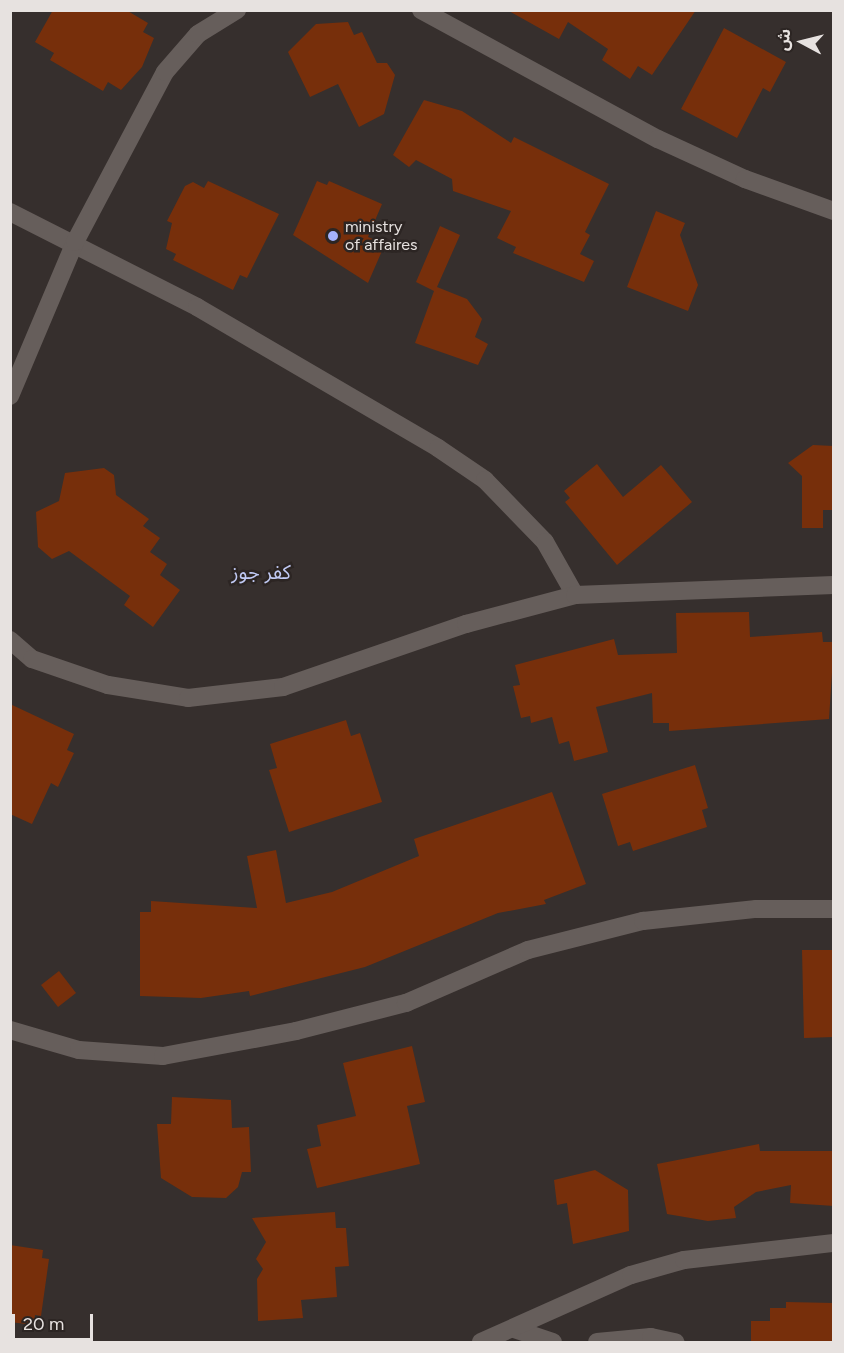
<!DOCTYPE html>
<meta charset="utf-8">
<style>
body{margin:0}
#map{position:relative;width:844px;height:1353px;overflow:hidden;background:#362f2d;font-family:Figtree,"Noto Sans Arabic",sans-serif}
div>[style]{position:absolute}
.building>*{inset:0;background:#772f0b}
.minor>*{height:18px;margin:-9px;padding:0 9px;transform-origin:9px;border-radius:9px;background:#665e5b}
.dots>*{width:16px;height:16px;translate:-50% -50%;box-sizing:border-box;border:3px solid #2c2523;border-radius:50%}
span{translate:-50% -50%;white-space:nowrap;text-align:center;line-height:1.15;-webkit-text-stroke:5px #2c2523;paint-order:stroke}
.poi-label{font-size:16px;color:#e7e2e0}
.left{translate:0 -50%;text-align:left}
.quarter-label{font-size:20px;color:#c0c9f3}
.frame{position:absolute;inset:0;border:12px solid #e7e2e0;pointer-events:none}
.north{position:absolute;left:772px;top:12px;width:60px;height:60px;-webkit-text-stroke:4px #2c2523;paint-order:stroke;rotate:277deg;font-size:16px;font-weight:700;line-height:24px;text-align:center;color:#e7e2e0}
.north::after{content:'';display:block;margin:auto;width:21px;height:27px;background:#e7e2e0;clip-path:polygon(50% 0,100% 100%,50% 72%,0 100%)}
.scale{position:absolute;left:12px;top:1314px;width:81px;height:27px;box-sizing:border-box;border:3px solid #e7e2e0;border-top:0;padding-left:8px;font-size:18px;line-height:21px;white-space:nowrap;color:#e7e2e0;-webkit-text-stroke:4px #2c2523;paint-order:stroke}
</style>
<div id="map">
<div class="building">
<i style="clip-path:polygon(53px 10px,126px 10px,148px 23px,143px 32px,154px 38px,142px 67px,121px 90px,108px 82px,103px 91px,50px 60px,54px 53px,35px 42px)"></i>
<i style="clip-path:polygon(507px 10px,696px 10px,652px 75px,638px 66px,630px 79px,602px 60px,608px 49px,568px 22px,559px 39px)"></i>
<i style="clip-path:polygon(348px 22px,354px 35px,362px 32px,377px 63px,387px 63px,395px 75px,384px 114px,359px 127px,338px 84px,310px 97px,288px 52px,316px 24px)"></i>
<i style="clip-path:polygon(724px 28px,786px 62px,770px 92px,763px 88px,737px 138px,681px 109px)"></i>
<i style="clip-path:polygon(424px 100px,462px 111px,511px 143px,514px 137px,609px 184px,585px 232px,590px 235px,580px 254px,594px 261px,584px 282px,513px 253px,516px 247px,497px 238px,511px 211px,453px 191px,452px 179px,416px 160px,409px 167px,393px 155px)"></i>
<i style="clip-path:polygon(208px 181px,279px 214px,247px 278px,240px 275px,233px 290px,173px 260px,176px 254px,166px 249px,172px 223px,167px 221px,185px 186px,193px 182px,204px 188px)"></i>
<i style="clip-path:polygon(317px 181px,327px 185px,329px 181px,382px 204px,368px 237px,385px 244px,368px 283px,293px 235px)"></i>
<i style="clip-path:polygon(656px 211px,685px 223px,680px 235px,698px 285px,688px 311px,627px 287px)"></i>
<i style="clip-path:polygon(440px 226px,460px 235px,437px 287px,467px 299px,482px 319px,475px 337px,488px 344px,478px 365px,415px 343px,434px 291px,416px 282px)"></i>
<i style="clip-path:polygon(813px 445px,834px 446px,834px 510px,823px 510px,823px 528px,802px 528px,802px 476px,788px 463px)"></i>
<i style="clip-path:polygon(597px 464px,623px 497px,661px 465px,692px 502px,617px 565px,565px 502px,570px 498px,564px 491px)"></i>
<i style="clip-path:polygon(104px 468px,114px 475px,116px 495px,149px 519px,143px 526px,160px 538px,150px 552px,167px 564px,160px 575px,180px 590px,153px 627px,124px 605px,130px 596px,69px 551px,52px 559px,38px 547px,36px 512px,59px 501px,65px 473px)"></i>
<i style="clip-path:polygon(749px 612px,750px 637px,822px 632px,823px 642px,834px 642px,829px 719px,669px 731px,669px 723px,653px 723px,652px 693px,596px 707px,608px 752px,574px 761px,569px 741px,559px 744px,552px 717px,531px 723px,530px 716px,521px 718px,513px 686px,520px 685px,515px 665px,614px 639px,618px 655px,677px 653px,676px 613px)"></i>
<i style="clip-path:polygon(10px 704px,74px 734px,67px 750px,74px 753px,58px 787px,51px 783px,32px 824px,10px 814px)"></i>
<i style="clip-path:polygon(346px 720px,351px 736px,360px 733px,382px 802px,289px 832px,269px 770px,277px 768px,270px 744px)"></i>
<i style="clip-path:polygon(695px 765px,708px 808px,702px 810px,707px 827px,633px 851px,630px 842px,618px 846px,602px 794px)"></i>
<i style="clip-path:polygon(552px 792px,586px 884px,544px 900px,546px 904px,498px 913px,365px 967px,250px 996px,249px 991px,201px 998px,140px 996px,140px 912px,151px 912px,151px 901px,257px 908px,247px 856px,276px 850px,286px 903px,332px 892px,419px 856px,414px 839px)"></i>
<i style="clip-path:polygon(802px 950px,834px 950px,834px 1037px,804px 1038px)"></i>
<i style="clip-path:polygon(59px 971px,76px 993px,58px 1007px,41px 985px)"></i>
<i style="clip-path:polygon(412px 1046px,425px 1102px,407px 1106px,420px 1164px,317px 1188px,307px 1149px,321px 1146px,317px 1125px,356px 1116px,343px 1063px)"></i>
<i style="clip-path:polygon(172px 1097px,231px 1100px,232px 1128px,249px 1127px,251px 1172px,242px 1172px,238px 1187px,226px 1198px,192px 1197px,161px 1178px,157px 1124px,171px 1124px)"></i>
<i style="clip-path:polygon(759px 1144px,760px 1151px,834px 1151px,834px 1206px,790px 1203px,791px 1185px,756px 1192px,734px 1207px,736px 1218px,708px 1221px,667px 1214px,657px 1164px)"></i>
<i style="clip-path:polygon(595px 1170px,628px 1190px,629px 1231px,573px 1244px,567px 1203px,557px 1205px,554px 1180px)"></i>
<i style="clip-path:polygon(335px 1212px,336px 1228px,346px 1228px,349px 1266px,335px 1267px,337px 1297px,301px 1300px,303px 1318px,258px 1321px,257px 1279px,263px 1269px,256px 1259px,266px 1242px,252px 1218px)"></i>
<i style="clip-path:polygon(10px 1245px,43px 1250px,42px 1258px,49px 1259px,41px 1316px,35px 1315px,34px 1325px,10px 1322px)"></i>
<i style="clip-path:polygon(786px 1302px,834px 1303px,834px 1342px,751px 1342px,751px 1321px,770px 1321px,770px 1308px,786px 1308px)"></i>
</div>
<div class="minor">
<i style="left:421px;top:10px;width:270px;rotate:28.6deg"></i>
<i style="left:658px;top:139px;width:96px;rotate:24.7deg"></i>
<i style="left:745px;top:179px;width:95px;rotate:19.8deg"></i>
<i style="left:10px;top:212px;width:210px;rotate:26.9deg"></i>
<i style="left:197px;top:307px;width:279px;rotate:30.3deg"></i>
<i style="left:438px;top:448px;width:57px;rotate:34.2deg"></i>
<i style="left:485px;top:480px;width:86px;rotate:45.9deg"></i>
<i style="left:545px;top:542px;width:61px;rotate:60.5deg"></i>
<i style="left:10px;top:396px;width:167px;rotate:-67.1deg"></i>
<i style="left:75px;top:242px;width:192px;rotate:-62.1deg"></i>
<i style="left:165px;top:72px;width:50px;rotate:-49deg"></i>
<i style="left:198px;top:34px;width:46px;rotate:-31.6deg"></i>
<i style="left:10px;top:640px;width:29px;rotate:41deg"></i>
<i style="left:32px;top:659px;width:80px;rotate:18.9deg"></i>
<i style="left:108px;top:685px;width:81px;rotate:9.2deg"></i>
<i style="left:188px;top:698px;width:96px;rotate:-6.6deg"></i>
<i style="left:283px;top:687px;width:194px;rotate:-19deg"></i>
<i style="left:466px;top:624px;width:113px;rotate:-14.9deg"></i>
<i style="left:575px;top:595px;width:259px;rotate:-2.2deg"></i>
<i style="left:10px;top:1030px;width:72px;rotate:16.2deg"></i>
<i style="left:79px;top:1050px;width:84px;rotate:4.1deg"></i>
<i style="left:163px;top:1056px;width:135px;rotate:-10.6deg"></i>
<i style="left:296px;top:1031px;width:114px;rotate:-14.3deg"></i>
<i style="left:406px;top:1003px;width:133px;rotate:-23.5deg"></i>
<i style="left:528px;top:950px;width:119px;rotate:-14.2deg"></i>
<i style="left:643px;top:921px;width:114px;rotate:-6.1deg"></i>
<i style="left:756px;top:909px;width:78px"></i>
<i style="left:514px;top:1329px;width:41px;rotate:18.4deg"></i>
<i style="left:481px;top:1342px;width:164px;rotate:-24.1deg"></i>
<i style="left:631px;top:1275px;width:55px;rotate:-15.8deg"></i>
<i style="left:684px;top:1260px;width:151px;rotate:-6.5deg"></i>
<i style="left:597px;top:1342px;width:54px;rotate:-5.3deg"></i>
<i style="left:651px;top:1337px;width:25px;rotate:12deg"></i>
</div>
<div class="dots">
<i style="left:333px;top:236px;background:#a3b2fd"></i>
</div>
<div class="poi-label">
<span class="left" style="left:345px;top:236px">ministry<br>of affaires</span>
</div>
<div class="quarter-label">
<span style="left:261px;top:572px">كفر جوز</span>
</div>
<div class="frame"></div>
<div class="north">ش</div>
<div class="scale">20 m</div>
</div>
